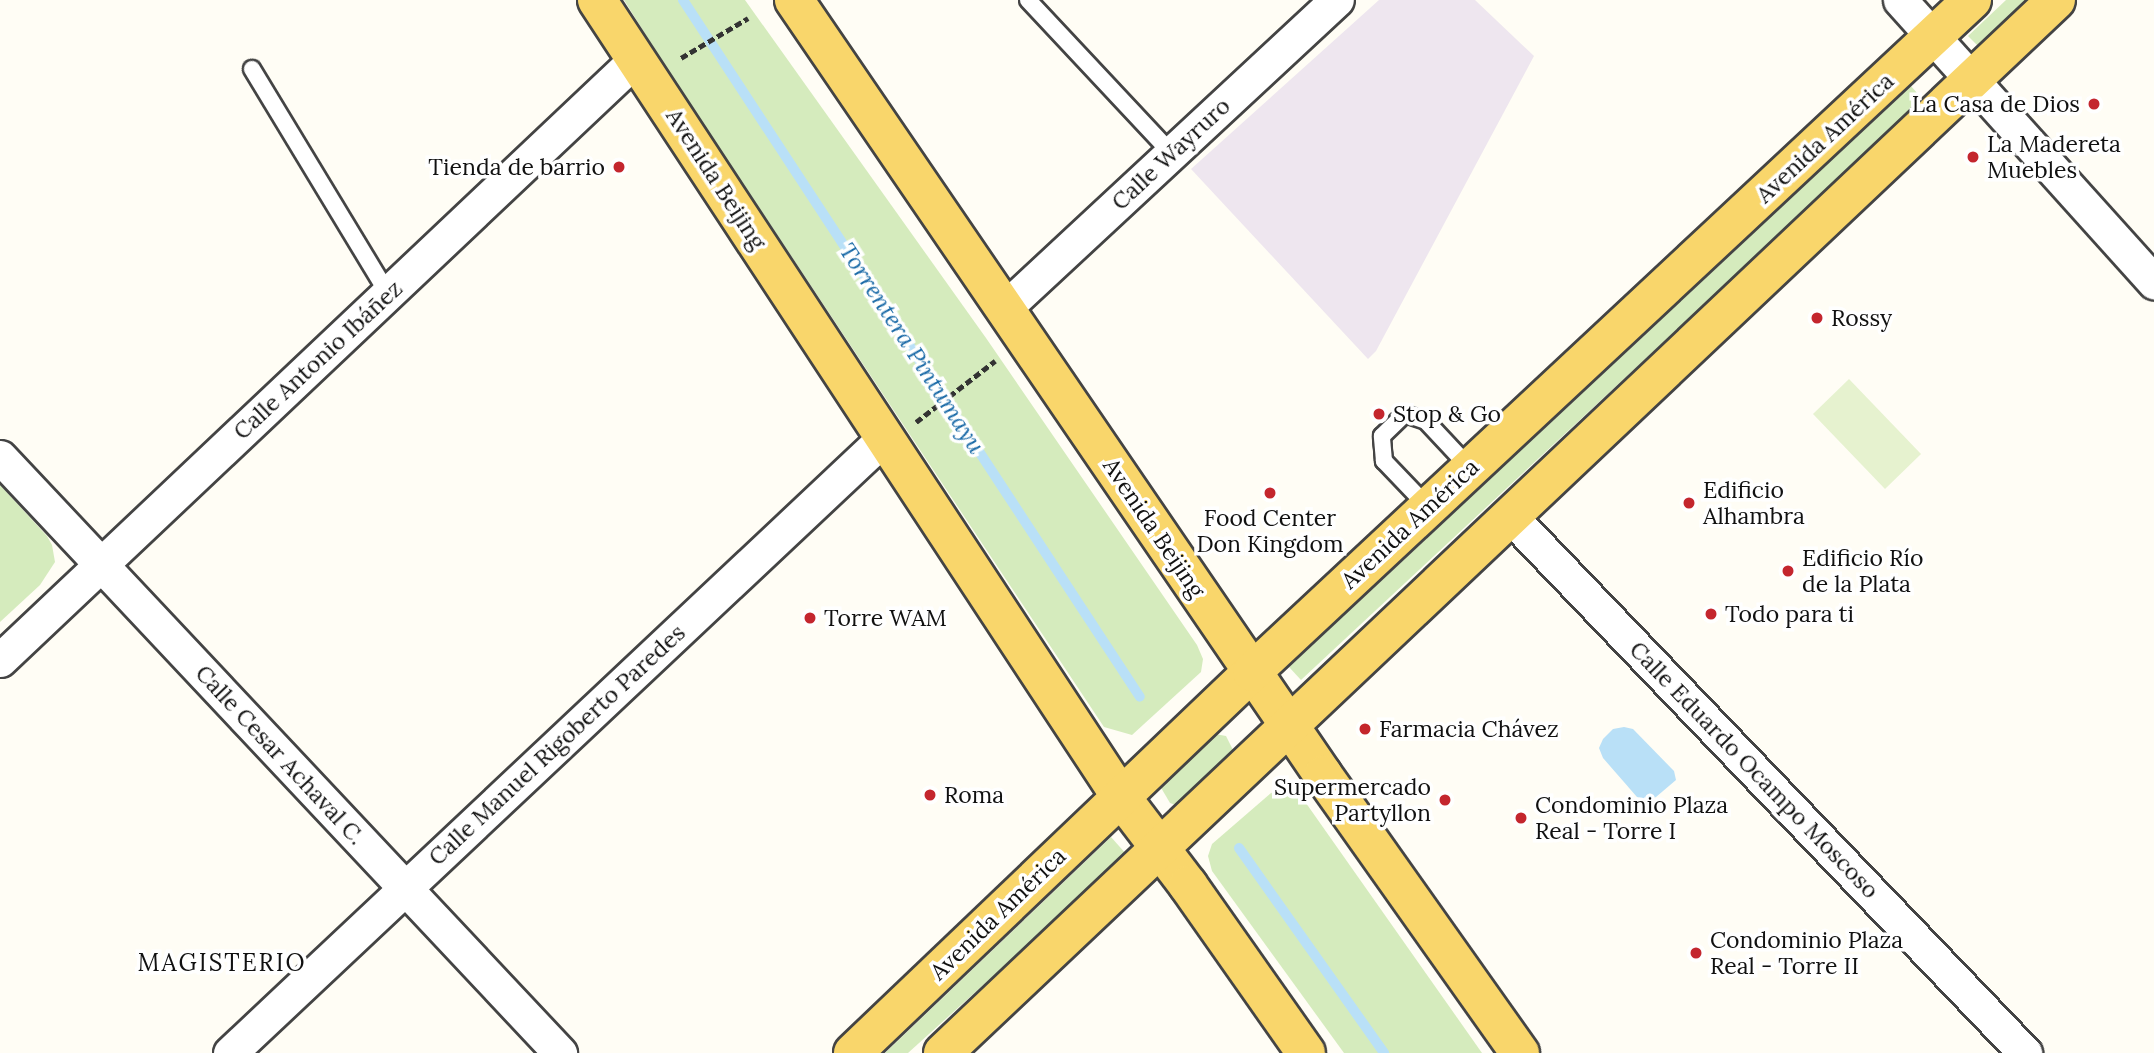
<!DOCTYPE html>
<meta charset="utf-8">
<style>
body{margin:0}
#map{position:relative;width:2154px;height:1053px;overflow:hidden;background:#fffdf5;font-family:Lora,serif}
div>[style]{position:absolute}
.industrial>*{inset:0;background:#eee6ef}
.green>*{inset:0;background:#d5ebbd}
.pitch>*{inset:0;background:#e6f2cf}
.water>*{inset:0;background:#b9e0f7}
.stream>*{height:10px;margin:-5px;padding:0 5px;transform-origin:5px;border-radius:5px;background:#b9e0f7}
.path>*{height:4.5px;margin-top:-2.25px;transform-origin:0;background:repeating-linear-gradient(90deg,#333 0 7px,transparent 0 10.5px)}
.roads{filter:drop-shadow(2px 0 #444) drop-shadow(-2px 0 #444) drop-shadow(0 2px #444) drop-shadow(0 -2px #444)}
.lane>*{height:16px;margin:-8px;padding:0 8px;transform-origin:8px;border-radius:8px;background:#fff}
.street>*{height:33px;margin:-16.5px;padding:0 16.5px;transform-origin:16.5px;border-radius:16.5px;background:#fff}
.primary>*{height:38px;margin:-19px;padding:0 19px;transform-origin:19px;border-radius:19px;background:#f9d66b}
.dots>*{width:19px;height:19px;translate:-50% -50%;box-sizing:border-box;border:4px solid #fff;border-radius:50%}
span{translate:-50% -50%;white-space:nowrap;text-align:center;line-height:1.15;-webkit-text-stroke:7px #fff;paint-order:stroke}
.poi-label{font-size:23px;color:#111}
.right{translate:-100% -50%;text-align:right}
.left{translate:0 -50%;text-align:left}
.street-label{font-size:23px;color:#111}
.water-label{font-size:24px;color:#1768a6;font-style:italic}
.neighbourhood-label{font-size:24px;color:#111;letter-spacing:2px}
</style>
<div id="map">
<div class="industrial">
<i style="clip-path:polygon(1379px 0,1475px 0,1534px 56px,1376px 351px,1368px 359px,1191px 169px)"></i>
</div>
<div class="green">
<i style="clip-path:polygon(624px 0,745px 0,986px 338px,1197px 645px,1203px 659px,1201px 672px,1132px 735px,1104px 727px,667px 69px)"></i>
<i style="clip-path:polygon(2006px 0,2028px 0,1979px 47px,1968px 36px)"></i>
<i style="clip-path:polygon(1911px 86px,1923px 100px,1301px 680px,1289px 667px)"></i>
<i style="clip-path:polygon(0 485px,47px 536px,52px 545px,55px 562px,40px 585px,0 622px)"></i>
<i style="clip-path:polygon(1215px 734px,1226px 736px,1234px 752px,1181px 807px,1170px 803px,1160px 786px,1203px 737px)"></i>
<i style="clip-path:polygon(1285px 788px,1301px 796px,1482px 1053px,1344px 1053px,1212px 871px,1208px 856px,1212px 844px,1271px 793px)"></i>
<i style="clip-path:polygon(1111px 837px,1127px 855px,908px 1053px,885px 1053px)"></i>
</div>
<div class="pitch">
<i style="clip-path:polygon(1849px 379px,1921px 454px,1885px 489px,1813px 414px)"></i>
</div>
<div class="water">
<i style="clip-path:polygon(1624px 727px,1633px 729px,1674px 771px,1676px 780px,1656px 797px,1646px 801px,1637px 797px,1603px 758px,1599px 748px,1603px 739px,1613px 729px)"></i>
</div>
<div class="stream">
<i style="left:683px;top:0;width:833px;rotate:56.75deg"></i>
<i style="left:1239px;top:848px;width:251px;rotate:54.7deg"></i>
</div>
<div class="path">
<i style="left:681px;top:58px;width:78px;rotate:-30.8deg"></i>
<i style="left:916px;top:422px;width:100px;rotate:-37.7deg"></i>
</div>
<div class="roads">
<div class="lane">
<i style="left:1028px;top:0;width:211px;rotate:46.9deg"></i>
<i style="left:252px;top:69px;width:263px;rotate:58.8deg"></i>
<i style="left:1428px;top:507px;width:64px;rotate:-133.7deg"></i>
<i style="left:1384px;top:461px;width:25px;rotate:-95deg"></i>
<i style="left:1382px;top:436px;width:32px;rotate:-44deg"></i>
<i style="left:1405px;top:414px;width:22px;rotate:18deg"></i>
<i style="left:1426px;top:421px;width:64px;rotate:46.9deg"></i>
</div>
<div class="street">
<i style="left:1900px;top:0;width:380px;rotate:48deg"></i>
<i style="left:1005px;top:308px;width:453px;rotate:-42.9deg"></i>
<i style="left:0;top:457px;width:818px;rotate:46.78deg"></i>
<i style="left:1511px;top:517px;width:743px;rotate:46.2deg"></i>
<i style="left:0;top:660px;width:875px;rotate:-43.38deg"></i>
<i style="left:230px;top:1053px;width:899px;rotate:-43.24deg"></i>
</div>
<div class="primary">
<i style="left:597px;top:0;width:954px;rotate:56.68deg"></i>
<i style="left:1121px;top:797px;width:111px;rotate:52.7deg"></i>
<i style="left:1188px;top:885px;width:205px;rotate:54.9deg"></i>
<i style="left:794px;top:0;width:938px;rotate:55.68deg"></i>
<i style="left:1323px;top:775px;width:341px;rotate:54.7deg"></i>
<i style="left:853px;top:1053px;width:552px;rotate:-43.68deg"></i>
<i style="left:1252px;top:672px;width:985px;rotate:-43.03deg"></i>
<i style="left:943px;top:1053px;width:1532px;rotate:-43.41deg"></i>
</div>
</div>
<div class="dots">
<i style="left:2094px;top:104px;background:#c4262e"></i>
<i style="left:1973px;top:157px;background:#c4262e"></i>
<i style="left:619px;top:167px;background:#c4262e"></i>
<i style="left:1817px;top:318px;background:#c4262e"></i>
<i style="left:1379px;top:414px;background:#c4262e"></i>
<i style="left:1270px;top:493px;background:#c4262e"></i>
<i style="left:1689px;top:503px;background:#c4262e"></i>
<i style="left:1788px;top:571px;background:#c4262e"></i>
<i style="left:1711px;top:614px;background:#c4262e"></i>
<i style="left:810px;top:618px;background:#c4262e"></i>
<i style="left:1365px;top:729px;background:#c4262e"></i>
<i style="left:930px;top:795px;background:#c4262e"></i>
<i style="left:1445px;top:800px;background:#c4262e"></i>
<i style="left:1521px;top:818px;background:#c4262e"></i>
<i style="left:1696px;top:953px;background:#c4262e"></i>
</div>
<div class="poi-label">
<span class="right" style="left:2080px;top:104px">La Casa de Dios</span>
<span class="left" style="left:1987px;top:157px">La Madereta<br>Muebles</span>
<span class="right" style="left:605px;top:167px">Tienda de barrio</span>
<span class="left" style="left:1831px;top:318px">Rossy</span>
<span class="left" style="left:1393px;top:414px">Stop &amp; Go</span>
<span class="left" style="left:1703px;top:503px">Edificio<br>Alhambra</span>
<span style="left:1270px;top:531px">Food Center<br>Don Kingdom</span>
<span class="left" style="left:1802px;top:571px">Edificio Río<br>de la Plata</span>
<span class="left" style="left:1725px;top:614px">Todo para ti</span>
<span class="left" style="left:824px;top:618px">Torre WAM</span>
<span class="left" style="left:1379px;top:729px">Farmacia Chávez</span>
<span class="right" style="left:1431px;top:800px">Supermercado<br>Partyllon</span>
<span class="left" style="left:944px;top:795px">Roma</span>
<span class="left" style="left:1535px;top:818px">Condominio Plaza<br>Real - Torre I</span>
<span class="left" style="left:1710px;top:953px">Condominio Plaza<br>Real - Torre II</span>
</div>
<div class="street-label">
<span style="left:1825px;top:138px;rotate:-43deg">Avenida América</span>
<span style="left:1171px;top:154px;rotate:-43deg">Calle Wayruro</span>
<span style="left:716px;top:179px;rotate:57deg">Avenida Beijing</span>
<span style="left:318px;top:360px;rotate:-43deg">Calle Antonio Ibáñez</span>
<span style="left:1410px;top:524px;rotate:-43deg">Avenida América</span>
<span style="left:1154px;top:528px;rotate:56deg">Avenida Beijing</span>
<span style="left:557px;top:745px;rotate:-43deg">Calle Manuel Rigoberto Paredes</span>
<span style="left:280px;top:755px;rotate:47deg">Calle Cesar Achaval C.</span>
<span style="left:1754px;top:770px;rotate:46deg">Calle Eduardo Ocampo Moscoso</span>
<span style="left:998px;top:914px;rotate:-44deg">Avenida América</span>
</div>
<div class="water-label">
<span style="left:912px;top:348px;rotate:57deg">Torrentera Pintumayu</span>
</div>
<div class="neighbourhood-label">
<span style="left:222px;top:963px">MAGISTERIO</span>
</div>
</div>
